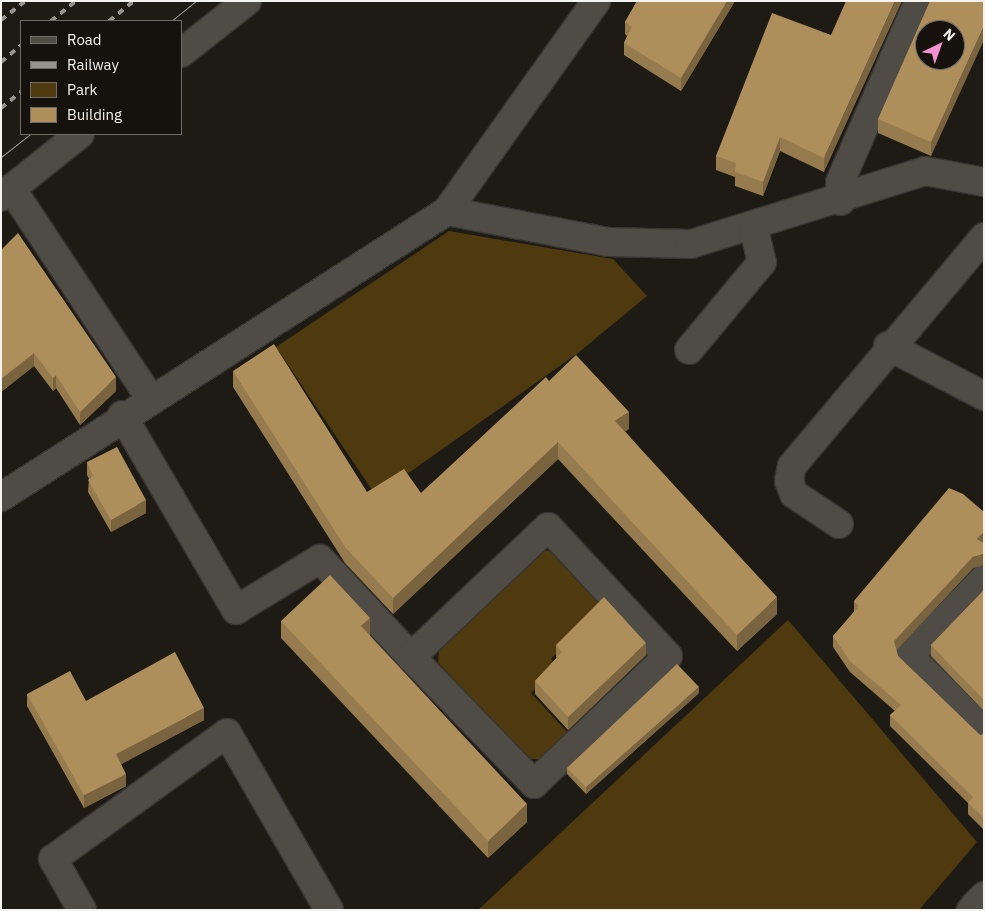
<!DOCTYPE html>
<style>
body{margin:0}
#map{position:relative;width:985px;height:911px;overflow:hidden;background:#1e1b15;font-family:"IBM Plex Sans",sans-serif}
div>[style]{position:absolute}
.green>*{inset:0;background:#4f390f}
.roads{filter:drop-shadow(1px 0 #373532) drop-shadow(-1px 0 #373532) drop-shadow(0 1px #373532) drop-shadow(0 -1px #373532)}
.minor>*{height:28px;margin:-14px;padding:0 14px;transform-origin:14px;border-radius:14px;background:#4f4b45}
.tram>*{height:1px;margin:-0.5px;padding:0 0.5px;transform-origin:0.5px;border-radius:0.5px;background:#979490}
.rail>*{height:4px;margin-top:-2px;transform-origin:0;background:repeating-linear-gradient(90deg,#979490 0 6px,transparent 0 12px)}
.wall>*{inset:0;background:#967b4e}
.shaded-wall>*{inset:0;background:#7a6440}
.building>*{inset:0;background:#ae8f5b}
span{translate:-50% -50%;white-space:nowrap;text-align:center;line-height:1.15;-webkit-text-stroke:5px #15120d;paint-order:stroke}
.frame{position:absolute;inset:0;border:2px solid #f5f3ef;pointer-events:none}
.legend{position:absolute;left:20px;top:20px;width:162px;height:115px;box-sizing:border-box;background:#15120d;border:1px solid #6f6c67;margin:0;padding:6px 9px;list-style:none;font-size:15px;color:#f5f3ef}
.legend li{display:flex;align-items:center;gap:10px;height:25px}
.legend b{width:25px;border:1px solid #6f6c67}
.north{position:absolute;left:915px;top:20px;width:50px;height:50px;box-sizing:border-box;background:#15120d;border:1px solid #6f6c67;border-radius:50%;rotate:42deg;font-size:14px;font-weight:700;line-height:20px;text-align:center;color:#f5f3ef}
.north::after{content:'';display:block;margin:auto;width:18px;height:22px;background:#f391d5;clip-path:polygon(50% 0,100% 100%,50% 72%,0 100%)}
</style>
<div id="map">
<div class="green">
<i style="clip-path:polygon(449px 231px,613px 259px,647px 296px,578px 353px,376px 496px,276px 347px)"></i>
<i style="clip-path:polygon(559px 550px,607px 603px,551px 659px,558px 666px,531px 693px,568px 733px,541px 759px,525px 759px,438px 662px,439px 650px,542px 551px)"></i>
<i style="clip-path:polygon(788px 620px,977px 842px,919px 910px,478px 910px)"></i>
</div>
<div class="roads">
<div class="minor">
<i style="left:181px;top:53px;width:84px;rotate:-38.2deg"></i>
<i style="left:11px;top:188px;width:252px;rotate:56.5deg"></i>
<i style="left:1px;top:197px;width:101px;rotate:-38.6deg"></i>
<i style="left:841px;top:201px;width:19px;rotate:-93deg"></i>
<i style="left:840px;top:182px;width:197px;rotate:-66.4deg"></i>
<i style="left:447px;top:211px;width:164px;rotate:10.9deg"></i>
<i style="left:608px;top:242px;width:83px;rotate:1.4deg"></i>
<i style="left:691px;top:244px;width:245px;rotate:-17.3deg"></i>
<i style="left:925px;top:171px;width:60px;rotate:10.6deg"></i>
<i style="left:888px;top:346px;width:108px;rotate:27.5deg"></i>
<i style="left:689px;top:350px;width:114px;rotate:-50.3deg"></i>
<i style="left:762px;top:262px;width:37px;rotate:-104deg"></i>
<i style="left:122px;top:415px;width:226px;rotate:59.7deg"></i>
<i style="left:236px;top:610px;width:98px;rotate:-31.3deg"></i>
<i style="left:320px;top:559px;width:134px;rotate:47.1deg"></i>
<i style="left:411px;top:657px;width:177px;rotate:45.9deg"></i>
<i style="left:534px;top:784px;width:185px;rotate:-43.7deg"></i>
<i style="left:668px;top:656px;width:176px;rotate:-132.9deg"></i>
<i style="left:548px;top:527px;width:189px;rotate:136.5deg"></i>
<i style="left:1px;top:497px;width:530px;rotate:-32.67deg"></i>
<i style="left:447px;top:211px;width:257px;rotate:-54.6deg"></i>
<i style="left:839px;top:524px;width:54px;rotate:-146.3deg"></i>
<i style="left:794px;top:494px;width:14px;rotate:-111deg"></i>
<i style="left:789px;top:481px;width:15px;rotate:-79deg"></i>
<i style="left:792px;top:466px;width:299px;rotate:-50deg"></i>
<i style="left:984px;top:579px;width:107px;rotate:134.2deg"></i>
<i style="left:909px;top:656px;width:106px;rotate:45deg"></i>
<i style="left:82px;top:910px;width:59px;rotate:-119.6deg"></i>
<i style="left:53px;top:859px;width:215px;rotate:-35.9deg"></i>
<i style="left:227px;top:733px;width:204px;rotate:60deg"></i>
<i style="left:971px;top:910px;width:19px;rotate:-47deg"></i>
</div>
</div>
<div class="tram">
<i style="left:171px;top:21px;width:32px;rotate:-39deg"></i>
<i style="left:1px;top:157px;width:37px;rotate:-38deg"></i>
</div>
<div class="rail">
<i style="left:1px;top:20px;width:31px;rotate:-38deg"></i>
<i style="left:51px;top:21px;width:32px;rotate:-39deg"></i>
<i style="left:109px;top:21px;width:32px;rotate:-39deg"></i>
<i style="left:1px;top:62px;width:26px;rotate:-40deg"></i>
<i style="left:1px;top:108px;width:26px;rotate:-39deg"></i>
</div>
<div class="wall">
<i style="clip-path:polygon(637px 1px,735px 1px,681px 91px,624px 55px,624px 43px,627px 36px,625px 34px,625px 22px)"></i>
<i style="clip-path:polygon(984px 1px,931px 156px,878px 133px,878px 119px)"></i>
<i style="clip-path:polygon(831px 35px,824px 172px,780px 151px,763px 196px,735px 186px,735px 177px,716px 170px,716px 156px)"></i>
<i style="clip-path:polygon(1px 250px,116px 391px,80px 425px,56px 388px,53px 391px,34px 366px,1px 392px)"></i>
<i style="clip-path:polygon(233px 371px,367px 492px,421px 493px,549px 381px,629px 429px,625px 431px,777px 614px,737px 651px,558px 459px,393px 614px,345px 563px,233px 387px)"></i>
<i style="clip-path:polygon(87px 462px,146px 513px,111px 532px,88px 492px,89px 479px,87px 475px)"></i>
<i style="clip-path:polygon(973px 568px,896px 650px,898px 656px,980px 735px,984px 734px,984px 830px,968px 814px,968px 803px,890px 726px,890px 715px,895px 711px,850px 672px,833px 647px,833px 636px,854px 612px,854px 601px)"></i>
<i style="clip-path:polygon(984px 590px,984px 711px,931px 656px,931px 645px)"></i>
<i style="clip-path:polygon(281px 621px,370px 636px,527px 822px,488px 858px,281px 638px)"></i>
<i style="clip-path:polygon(556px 645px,646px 655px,568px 730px,535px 694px,535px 681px,557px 658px,556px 657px)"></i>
<i style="clip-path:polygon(699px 693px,586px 794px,567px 774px,567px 768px)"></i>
<i style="clip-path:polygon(27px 694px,86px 701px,204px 720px,121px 764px,126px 786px,84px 808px,27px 706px)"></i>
</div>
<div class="shaded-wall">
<i style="clip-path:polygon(727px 1px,735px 1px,681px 91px,681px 78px)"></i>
<i style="clip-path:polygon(895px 1px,902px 1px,824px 172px,824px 158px)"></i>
<i style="clip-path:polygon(984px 26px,984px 40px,931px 156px,931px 142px)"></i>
<i style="clip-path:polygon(780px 137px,780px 151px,763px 196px,763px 182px)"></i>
<i style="clip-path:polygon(34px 353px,34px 366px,1px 392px,1px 379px)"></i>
<i style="clip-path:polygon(56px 375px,56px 388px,53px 391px,53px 378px)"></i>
<i style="clip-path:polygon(116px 377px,116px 391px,80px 425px,80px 412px)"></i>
<i style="clip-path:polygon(629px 412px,629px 429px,615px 438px,615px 421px)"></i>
<i style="clip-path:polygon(558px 442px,558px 459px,393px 614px,393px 598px)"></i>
<i style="clip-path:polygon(146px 500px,146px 513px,111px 532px,111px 520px)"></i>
<i style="clip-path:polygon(984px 532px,984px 543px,977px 539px)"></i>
<i style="clip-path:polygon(984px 554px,984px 565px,973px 568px,894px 653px,894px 641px,973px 557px)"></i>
<i style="clip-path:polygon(777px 597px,777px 614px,737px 651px,737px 635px)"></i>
<i style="clip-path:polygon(370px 618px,370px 636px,361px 644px,361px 626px)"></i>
<i style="clip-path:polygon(646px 643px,646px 655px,568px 730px,568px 717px)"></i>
<i style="clip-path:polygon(699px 687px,699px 693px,586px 794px,586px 787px)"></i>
<i style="clip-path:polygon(204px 708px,204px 720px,116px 767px,116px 754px)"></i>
<i style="clip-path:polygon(126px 774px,126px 786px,84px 808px,84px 795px)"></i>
<i style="clip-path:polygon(527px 804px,527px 822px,488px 858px,488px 841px)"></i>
</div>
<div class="building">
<i style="clip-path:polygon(637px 1px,727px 1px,681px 78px,624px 43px,632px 27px,625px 22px)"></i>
<i style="clip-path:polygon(846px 1px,895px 1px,824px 158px,780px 137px,763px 182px,735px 172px,736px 163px,716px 156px,772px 13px,831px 35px)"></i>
<i style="clip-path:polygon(evenodd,930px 1px,984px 1px,984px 26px,931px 142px,878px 119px,930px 1px,925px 30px,955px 30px,955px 60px,925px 60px,925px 30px)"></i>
<i style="clip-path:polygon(18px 233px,116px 377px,80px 412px,56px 375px,53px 378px,34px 353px,1px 379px,1px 250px)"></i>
<i style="clip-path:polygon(274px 344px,367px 492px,404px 469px,421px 493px,546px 377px,549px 381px,576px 355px,629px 412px,615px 421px,777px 597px,737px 635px,558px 442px,393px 598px,345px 547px,233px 371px)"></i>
<i style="clip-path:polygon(117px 447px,146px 500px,111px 520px,88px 480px,93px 476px,87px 462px)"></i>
<i style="clip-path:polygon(949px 488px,963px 494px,984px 512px,984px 532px,977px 539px,984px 543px,984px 554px,973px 557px,894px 641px,898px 656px,980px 735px,984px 734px,984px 818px,968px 803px,973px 797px,890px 715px,901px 705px,850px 661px,833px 636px,859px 606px,854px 601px)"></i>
<i style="clip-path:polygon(330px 575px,370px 618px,361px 626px,527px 804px,488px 841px,281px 621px)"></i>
<i style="clip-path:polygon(984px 590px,984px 700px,931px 645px)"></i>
<i style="clip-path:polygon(604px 597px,646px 643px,568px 717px,535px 681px,562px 652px,556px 645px)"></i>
<i style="clip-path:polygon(175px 652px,204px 708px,116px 754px,126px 774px,84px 795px,27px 694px,70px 671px,86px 701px)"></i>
<i style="clip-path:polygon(677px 664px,699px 687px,586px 787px,567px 768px)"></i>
</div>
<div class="frame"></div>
<ul class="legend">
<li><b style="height:6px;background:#4f4b45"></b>Road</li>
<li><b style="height:6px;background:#979490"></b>Railway</li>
<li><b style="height:14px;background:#4f390f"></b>Park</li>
<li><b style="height:14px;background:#ae8f5b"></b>Building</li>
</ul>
<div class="north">N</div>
</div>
